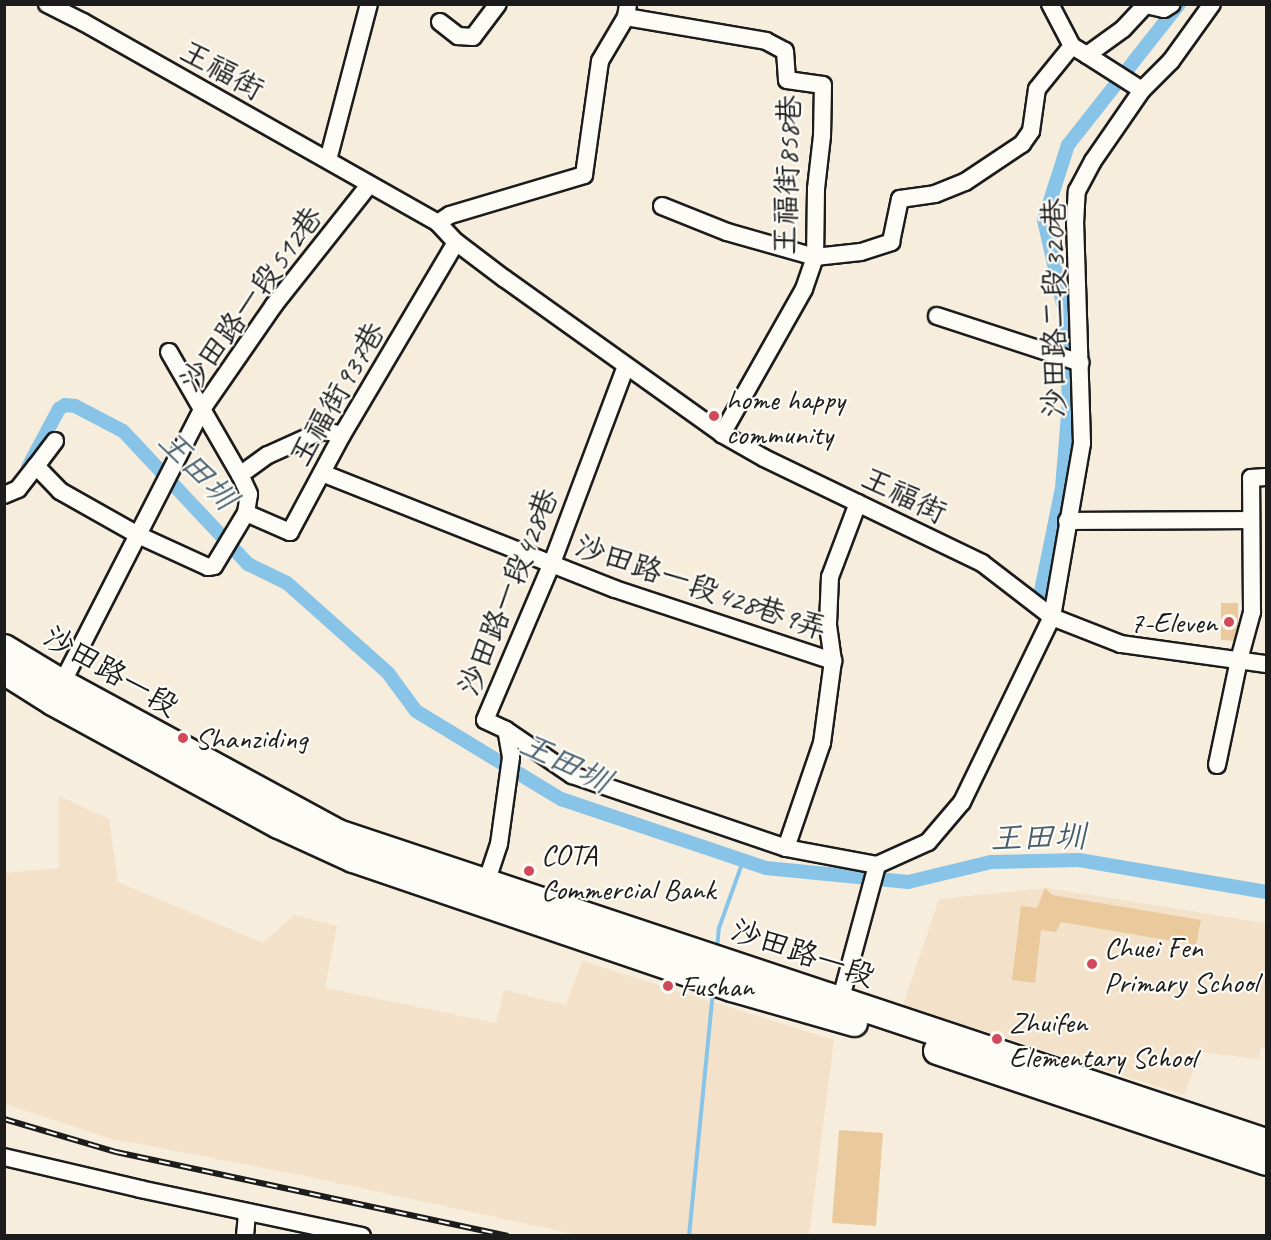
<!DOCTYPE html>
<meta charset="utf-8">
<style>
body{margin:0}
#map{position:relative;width:1271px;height:1240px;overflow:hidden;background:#f7eddc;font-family:Caveat,"LXGW WenKai TC",sans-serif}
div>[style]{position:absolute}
.built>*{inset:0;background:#f3e2c9}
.stream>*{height:4px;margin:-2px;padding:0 2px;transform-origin:2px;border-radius:2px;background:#87c4e7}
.canal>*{height:14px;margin:-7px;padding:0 7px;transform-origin:7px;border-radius:7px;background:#87c4e7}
.building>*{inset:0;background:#eaca9d}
.roads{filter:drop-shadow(2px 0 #1c1c1c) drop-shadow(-2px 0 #1c1c1c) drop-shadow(0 2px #1c1c1c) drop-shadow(0 -2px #1c1c1c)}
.street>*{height:16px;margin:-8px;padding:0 8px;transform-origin:8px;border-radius:8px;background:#fdfcf7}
.primary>*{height:26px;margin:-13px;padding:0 13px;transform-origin:13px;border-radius:13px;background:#fdfcf7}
.rail>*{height:6px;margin-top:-3px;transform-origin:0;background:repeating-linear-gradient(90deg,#fdfcf7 0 11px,#1c1c1c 0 22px);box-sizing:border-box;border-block:2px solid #1c1c1c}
.dots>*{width:16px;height:16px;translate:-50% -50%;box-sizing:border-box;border:3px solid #fdfcf7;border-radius:50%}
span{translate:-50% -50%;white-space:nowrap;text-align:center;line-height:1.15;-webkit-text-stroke:4.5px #fdfcf7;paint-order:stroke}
.street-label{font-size:30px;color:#1c1c1c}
.poi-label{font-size:30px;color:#1c1c1c}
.left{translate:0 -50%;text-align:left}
.right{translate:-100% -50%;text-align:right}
.water-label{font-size:32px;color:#475f6d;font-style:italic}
.frame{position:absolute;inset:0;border:6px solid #1c1c1c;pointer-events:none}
</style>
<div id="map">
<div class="built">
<i style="clip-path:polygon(59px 796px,109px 819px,118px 882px,263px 943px,294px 915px,337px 926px,325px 988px,496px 1023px,504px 990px,566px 1005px,582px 961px,834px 1040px,809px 1235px,578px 1235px,305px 1176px,108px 1138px,5px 1104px,5px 873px,59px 868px)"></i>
<i style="clip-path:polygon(1047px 888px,1266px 923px,1266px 1048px,1261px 1048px,1259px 1059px,1200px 1052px,1184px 1095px,903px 1005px,939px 899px)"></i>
</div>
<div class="stream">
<i style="left:717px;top:949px;width:21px;rotate:-85deg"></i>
<i style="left:719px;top:928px;width:71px;rotate:-70.3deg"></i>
<i style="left:689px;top:1236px;width:245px;rotate:-84.4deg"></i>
</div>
<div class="canal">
<i style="left:28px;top:467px;width:66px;rotate:-61.9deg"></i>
<i style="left:59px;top:409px;width:7px;rotate:-34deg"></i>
<i style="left:65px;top:405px;width:10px;rotate:6deg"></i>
<i style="left:75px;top:406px;width:54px;rotate:27.5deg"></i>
<i style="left:123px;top:431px;width:183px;rotate:46.8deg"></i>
<i style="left:248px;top:564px;width:43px;rotate:26deg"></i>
<i style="left:287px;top:583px;width:135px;rotate:41.7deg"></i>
<i style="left:388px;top:673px;width:47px;rotate:53.6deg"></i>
<i style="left:416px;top:711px;width:170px;rotate:31.3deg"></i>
<i style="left:561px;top:799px;width:216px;rotate:18.6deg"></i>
<i style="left:766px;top:868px;width:143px;rotate:5.6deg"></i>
<i style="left:908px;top:882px;width:85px;rotate:-13.5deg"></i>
<i style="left:991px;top:862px;width:88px;rotate:-1.3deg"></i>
<i style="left:1079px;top:860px;width:190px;rotate:9.7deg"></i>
<i style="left:1041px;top:591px;width:105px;rotate:-78.5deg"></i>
<i style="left:1062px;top:488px;width:86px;rotate:-85.3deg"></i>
<i style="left:1069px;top:402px;width:89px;rotate:-92.6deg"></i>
<i style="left:1065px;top:313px;width:95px;rotate:-102.7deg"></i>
<i style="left:1044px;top:220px;width:79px;rotate:-72.3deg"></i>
<i style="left:1068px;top:145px;width:179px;rotate:-51.8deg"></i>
</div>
<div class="building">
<i style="clip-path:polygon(1221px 603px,1238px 603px,1238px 641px,1221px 640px)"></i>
<i style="clip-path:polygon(1045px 888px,1052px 895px,1201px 920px,1196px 945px,1061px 922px,1056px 932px,1041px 930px,1035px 983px,1012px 980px,1021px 906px,1037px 908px)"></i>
<i style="clip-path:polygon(839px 1130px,883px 1133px,876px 1226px,832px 1223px)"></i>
</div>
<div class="roads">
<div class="street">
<i style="left:47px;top:4px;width:40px;rotate:26.6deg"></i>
<i style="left:83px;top:22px;width:408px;rotate:29.5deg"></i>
<i style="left:438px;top:223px;width:26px;rotate:47deg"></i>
<i style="left:456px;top:242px;width:61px;rotate:37.1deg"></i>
<i style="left:505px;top:279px;width:267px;rotate:35.5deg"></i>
<i style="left:722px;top:434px;width:48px;rotate:29.7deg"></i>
<i style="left:764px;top:458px;width:242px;rotate:25.7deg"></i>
<i style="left:982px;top:563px;width:88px;rotate:37.6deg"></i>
<i style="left:1052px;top:617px;width:74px;rotate:21.4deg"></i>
<i style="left:1121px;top:644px;width:146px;rotate:7.9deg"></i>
<i style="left:1050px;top:4px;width:47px;rotate:62.4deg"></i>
<i style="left:1072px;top:46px;width:17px;rotate:31deg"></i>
<i style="left:1087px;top:55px;width:44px;rotate:-35.8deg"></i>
<i style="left:1123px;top:29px;width:34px;rotate:-47deg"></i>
<i style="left:1146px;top:5px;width:18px;rotate:13deg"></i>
<i style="left:1164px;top:9px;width:9px;rotate:-32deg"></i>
<i style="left:626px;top:17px;width:142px;rotate:9.7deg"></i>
<i style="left:766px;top:41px;width:21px;rotate:28deg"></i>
<i style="left:785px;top:51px;width:29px;rotate:86deg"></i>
<i style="left:787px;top:80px;width:36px;rotate:8deg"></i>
<i style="left:823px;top:85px;width:51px;rotate:91.1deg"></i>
<i style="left:822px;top:136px;width:53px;rotate:96.5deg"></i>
<i style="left:816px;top:189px;width:68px;rotate:90.8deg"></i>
<i style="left:815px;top:257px;width:34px;rotate:109deg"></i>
<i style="left:804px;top:289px;width:167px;rotate:119.5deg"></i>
<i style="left:440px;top:22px;width:23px;rotate:38deg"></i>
<i style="left:458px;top:36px;width:15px;rotate:4deg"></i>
<i style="left:473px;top:37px;width:41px;rotate:-52.9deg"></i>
<i style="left:1087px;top:55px;width:65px;rotate:32.5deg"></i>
<i style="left:328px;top:160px;width:161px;rotate:-75.3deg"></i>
<i style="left:662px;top:206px;width:70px;rotate:21.8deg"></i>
<i style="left:727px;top:232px;width:91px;rotate:15.9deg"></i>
<i style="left:815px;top:257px;width:46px;rotate:-6.2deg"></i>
<i style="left:861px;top:252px;width:32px;rotate:-18deg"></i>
<i style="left:891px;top:242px;width:44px;rotate:-78.2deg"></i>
<i style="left:900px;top:199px;width:35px;rotate:-8deg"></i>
<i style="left:935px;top:194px;width:32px;rotate:-22deg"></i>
<i style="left:965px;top:182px;width:69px;rotate:-33.7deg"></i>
<i style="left:1022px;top:144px;width:16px;rotate:-55deg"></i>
<i style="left:1031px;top:131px;width:42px;rotate:-81.9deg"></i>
<i style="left:1037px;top:89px;width:55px;rotate:-50.9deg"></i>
<i style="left:438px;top:223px;width:14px;rotate:-34deg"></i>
<i style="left:450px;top:215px;width:140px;rotate:-16.6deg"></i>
<i style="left:584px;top:175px;width:115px;rotate:-82deg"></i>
<i style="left:600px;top:61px;width:51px;rotate:-59.4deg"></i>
<i style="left:626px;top:17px;width:13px;rotate:-81deg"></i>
<i style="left:937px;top:316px;width:151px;rotate:18.1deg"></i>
<i style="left:169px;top:352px;width:142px;rotate:60deg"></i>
<i style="left:240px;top:475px;width:34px;rotate:-36deg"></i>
<i style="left:268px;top:455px;width:54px;rotate:-24.2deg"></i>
<i style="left:317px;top:433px;width:8px;rotate:-14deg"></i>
<i style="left:325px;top:431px;width:17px;rotate:13deg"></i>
<i style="left:55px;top:441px;width:31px;rotate:127deg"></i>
<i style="left:36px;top:466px;width:35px;rotate:46deg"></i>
<i style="left:60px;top:491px;width:90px;rotate:29.4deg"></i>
<i style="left:138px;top:535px;width:77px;rotate:24.6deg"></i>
<i style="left:208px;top:567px;width:6px;rotate:-9deg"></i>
<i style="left:214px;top:566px;width:62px;rotate:-58.9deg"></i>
<i style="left:246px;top:513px;width:19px;rotate:-81deg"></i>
<i style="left:249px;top:494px;width:21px;rotate:-115deg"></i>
<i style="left:322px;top:473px;width:315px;rotate:21.6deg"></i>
<i style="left:615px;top:589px;width:230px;rotate:18.3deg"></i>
<i style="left:4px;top:495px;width:15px;rotate:-23deg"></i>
<i style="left:18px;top:489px;width:29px;rotate:-52deg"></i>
<i style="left:246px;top:513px;width:48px;rotate:23.4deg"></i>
<i style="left:290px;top:532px;width:110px;rotate:-61.8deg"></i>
<i style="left:342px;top:435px;width:224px;rotate:-59.4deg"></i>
<i style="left:1067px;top:521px;width:184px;rotate:-0.3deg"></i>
<i style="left:58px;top:691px;width:317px;rotate:-62.9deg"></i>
<i style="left:202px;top:409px;width:126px;rotate:-55.3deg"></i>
<i style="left:274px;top:305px;width:153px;rotate:-51.6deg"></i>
<i style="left:506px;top:730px;width:80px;rotate:34.3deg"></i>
<i style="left:572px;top:775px;width:226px;rotate:18.8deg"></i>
<i style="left:786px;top:848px;width:93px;rotate:10.6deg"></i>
<i style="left:1217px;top:765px;width:107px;rotate:-78.2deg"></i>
<i style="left:1239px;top:660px;width:50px;rotate:-74.8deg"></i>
<i style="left:1252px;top:612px;width:134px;rotate:-90.4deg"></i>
<i style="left:1251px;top:478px;width:15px;rotate:-4deg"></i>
<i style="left:786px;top:848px;width:111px;rotate:-71.1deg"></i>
<i style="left:822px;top:743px;width:83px;rotate:-82.4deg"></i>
<i style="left:833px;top:661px;width:37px;rotate:-98deg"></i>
<i style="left:828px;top:624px;width:47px;rotate:-87.6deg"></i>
<i style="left:830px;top:577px;width:79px;rotate:-69.3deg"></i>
<i style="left:484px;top:889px;width:47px;rotate:-71.6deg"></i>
<i style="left:499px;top:844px;width:88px;rotate:-82.1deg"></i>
<i style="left:511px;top:757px;width:27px;rotate:-100deg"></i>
<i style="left:506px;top:730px;width:23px;rotate:-155deg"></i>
<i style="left:485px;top:720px;width:171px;rotate:-66.9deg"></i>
<i style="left:552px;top:563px;width:210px;rotate:-69.4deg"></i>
<i style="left:838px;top:1009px;width:149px;rotate:-74.8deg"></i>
<i style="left:877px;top:865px;width:56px;rotate:-24.3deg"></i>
<i style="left:928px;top:842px;width:52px;rotate:-49.6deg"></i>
<i style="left:962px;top:802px;width:206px;rotate:-64.1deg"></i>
<i style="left:1052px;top:617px;width:177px;rotate:-80.2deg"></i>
<i style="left:1082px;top:443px;width:219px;rotate:-91.8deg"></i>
<i style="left:1075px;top:224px;width:33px;rotate:-87deg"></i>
<i style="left:1077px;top:191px;width:34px;rotate:-62deg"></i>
<i style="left:1093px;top:161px;width:86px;rotate:-55.4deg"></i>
<i style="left:1142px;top:90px;width:41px;rotate:-45deg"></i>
<i style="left:1171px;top:61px;width:70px;rotate:-54.3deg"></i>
<i style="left:4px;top:1157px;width:140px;rotate:13.2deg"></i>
<i style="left:140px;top:1189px;width:227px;rotate:12deg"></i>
<i style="left:245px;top:1236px;width:24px;rotate:-85deg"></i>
</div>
<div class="primary">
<i style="left:4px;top:648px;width:68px;rotate:31.1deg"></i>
<i style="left:62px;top:683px;width:314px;rotate:28.5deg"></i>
<i style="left:338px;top:833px;width:978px;rotate:18.42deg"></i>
<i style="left:4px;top:671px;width:58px;rotate:32.3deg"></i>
<i style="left:53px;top:702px;width:257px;rotate:28.6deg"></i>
<i style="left:279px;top:825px;width:81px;rotate:24.7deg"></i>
<i style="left:353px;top:859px;width:400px;rotate:18.8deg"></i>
<i style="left:732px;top:988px;width:127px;rotate:16deg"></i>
<i style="left:937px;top:1051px;width:347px;rotate:18.6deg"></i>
</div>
</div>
<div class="rail">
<i style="left:4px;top:1119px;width:117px;rotate:16.4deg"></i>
<i style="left:116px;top:1152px;width:401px;rotate:12.1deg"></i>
</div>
<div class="dots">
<i style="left:714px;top:416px;background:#d1495b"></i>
<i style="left:1229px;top:622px;background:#d1495b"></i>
<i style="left:183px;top:738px;background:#d1495b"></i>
<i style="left:529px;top:871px;background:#d1495b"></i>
<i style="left:1092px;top:964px;background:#d1495b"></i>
<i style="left:668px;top:986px;background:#d1495b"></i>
<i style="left:997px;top:1039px;background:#d1495b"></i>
</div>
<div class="street-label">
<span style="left:222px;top:70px;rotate:29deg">王福街</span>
<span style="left:787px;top:175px;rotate:-88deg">王福街858巷</span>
<span style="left:251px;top:299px;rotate:-54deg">沙田路一段512巷</span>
<span style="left:1054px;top:308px;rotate:-90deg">沙田路二段320巷</span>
<span style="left:337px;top:394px;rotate:-60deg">王福街937巷</span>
<span style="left:904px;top:495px;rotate:26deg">王福街</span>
<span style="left:701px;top:587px;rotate:19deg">沙田路一段428巷9弄</span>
<span style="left:508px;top:592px;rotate:-68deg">沙田路一段428巷</span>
<span style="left:111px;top:671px;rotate:30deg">沙田路一段</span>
<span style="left:803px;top:953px;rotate:19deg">沙田路一段</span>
</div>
<div class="poi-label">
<span class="left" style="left:726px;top:416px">home happy<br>community</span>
<span class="right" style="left:1217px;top:622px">7-Eleven</span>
<span class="left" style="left:195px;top:738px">Shanziding</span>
<span class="left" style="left:541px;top:871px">COTA<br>Commercial Bank</span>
<span class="left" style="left:1104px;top:964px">Chuei Fen<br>Primary School</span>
<span class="left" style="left:680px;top:986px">Fushan</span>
<span class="left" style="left:1009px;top:1039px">Zhuifen<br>Elementary School</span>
</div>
<div class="water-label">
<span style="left:197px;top:470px;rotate:46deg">王田圳</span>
<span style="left:565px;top:763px;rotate:26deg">王田圳</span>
<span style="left:1038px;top:838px;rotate:-1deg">王田圳</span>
</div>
<div class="frame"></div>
</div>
